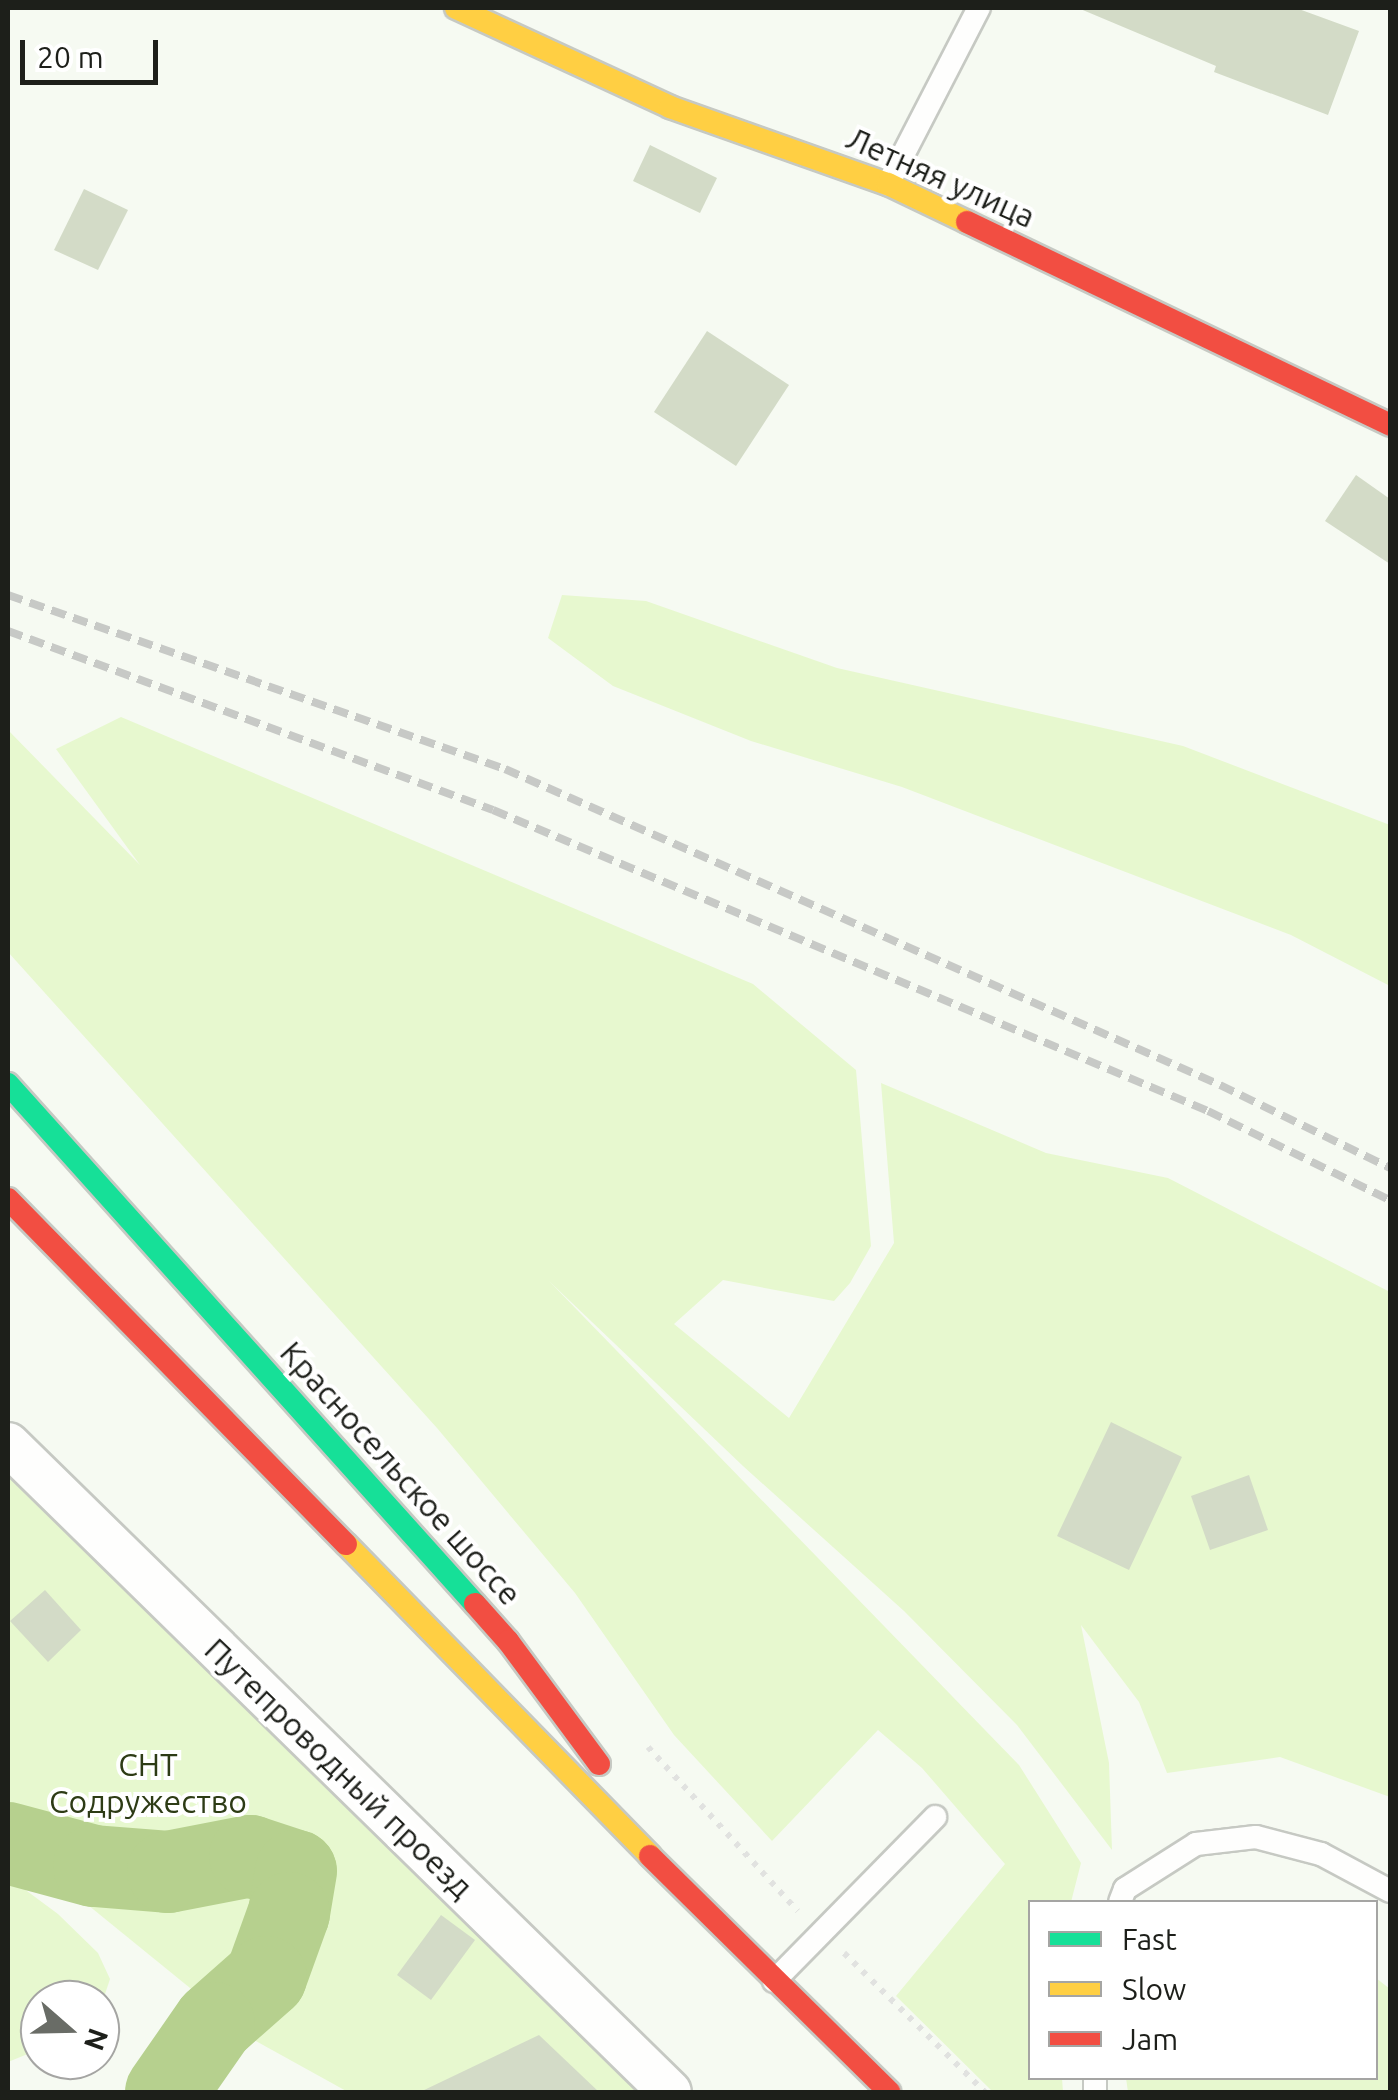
<!DOCTYPE html>
<meta charset="utf-8">
<style>
body{margin:0}
#map{position:relative;width:1398px;height:2100px;overflow:hidden;background:#f6faf2;font-family:Ubuntu,sans-serif}
div>[style]{position:absolute}
.green>*{inset:0;background:#e7f8cf}
.river>*{height:82px;margin:-41px;padding:0 41px;transform-origin:41px;border-radius:41px;background:#b6d08e}
.building>*{inset:0;background:#d3dbc7}
.path>*{height:6px;margin-top:-3px;transform-origin:0;background:repeating-linear-gradient(90deg,#e1e2e0 0 5px,transparent 0 13px)}
.roads{filter:drop-shadow(2px 0 #c6c9c3) drop-shadow(-2px 0 #c6c9c3) drop-shadow(0 2px #c6c9c3) drop-shadow(0 -2px #c6c9c3)}
.lane>*{height:22px;margin:-11px;padding:0 11px;transform-origin:11px;border-radius:11px;background:#fefefd}
.street>*{height:42px;margin:-21px;padding:0 21px;transform-origin:21px;border-radius:21px;background:#fefefd}
.fast>*{height:22px;margin:-11px;padding:0 11px;transform-origin:11px;border-radius:11px;background:#16e098}
.slow>*{height:22px;margin:-11px;padding:0 11px;transform-origin:11px;border-radius:11px;background:#ffcf43}
.jam>*{height:22px;margin:-11px;padding:0 11px;transform-origin:11px;border-radius:11px;background:#f24e42}
.rail>*{height:8px;margin-top:-4px;transform-origin:0;background:repeating-linear-gradient(90deg,#c7c9c6 0 15px,transparent 0 23px)}
span{translate:-50% -50%;white-space:nowrap;text-align:center;line-height:1.15;-webkit-text-stroke:8px #fff;paint-order:stroke}
.street-label{font-size:32px;color:#1d1f1a}
.park-label{font-size:32px;color:#2d3b15}
.frame{position:absolute;inset:0;border:10px solid #1d1f1a;pointer-events:none}
.legend{position:absolute;left:1028px;top:1900px;width:350px;height:180px;box-sizing:border-box;background:#fff;border:2px solid #a5a5a3;margin:0;padding:12px 18px;list-style:none;font-size:30px;color:#1d1f1a}
.legend li{display:flex;align-items:center;gap:20px;height:50px}
.legend b{width:50px;border:2px solid #a5a5a3}
.north{position:absolute;left:20px;top:1980px;width:100px;height:100px;box-sizing:border-box;background:#fff;border:2px solid #a5a5a3;border-radius:50%;rotate:110deg;font-size:28px;font-weight:700;line-height:40px;text-align:center;color:#1d1f1a}
.north::after{content:'';display:block;margin:auto;width:35px;height:45px;background:#696c66;clip-path:polygon(50% 0,100% 100%,50% 72%,0 100%)}
.scale{position:absolute;left:20px;top:40px;width:138px;height:45px;box-sizing:border-box;border:5px solid #1d1f1a;border-top:0;padding-left:12px;font-size:30px;line-height:35px;white-space:nowrap;color:#1d1f1a;-webkit-text-stroke:8px #fff;paint-order:stroke}
</style>
<div id="map">
<div class="green">
<i style="clip-path:polygon(562px 595px,646px 601px,837px 668px,1183px 746px,1390px 825px,1390px 986px,1291px 935px,902px 787px,751px 741px,613px 686px,548px 638px)"></i>
<i style="clip-path:polygon(121px 717px,753px 984px,856px 1070px,871px 1246px,850px 1283px,834px 1301px,723px 1280px,674px 1324px,789px 1418px,894px 1243px,881px 1083px,1046px 1153px,1168px 1178px,1390px 1292px,1390px 1797px,1280px 1757px,1167px 1773px,1139px 1702px,1081px 1625px,1109px 1763px,1112px 1850px,1017px 1725px,904px 1611px,743px 1466px,549px 1281px,1019px 1765px,1081px 1863px,1071px 1902px,1030px 1902px,1030px 2078px,1062px 2078px,1063px 2092px,993px 2092px,896px 1996px,1005px 1864px,922px 1768px,878px 1730px,772px 1841px,674px 1735px,575px 1593px,437px 1428px,8px 952px,8px 730px,140px 865px,56px 749px)"></i>
<i style="clip-path:polygon(8px 1472px,668px 2092px,348px 2092px,254px 2040px,8px 1840px)"></i>
<i style="clip-path:polygon(8px 1877px,58px 1914px,98px 1953px,110px 1979px,100px 2009px,100px 2000px,40px 2000px,40px 2049px,8px 2062px)"></i>
<i style="clip-path:polygon(1376px 1978px,1390px 1989px,1390px 2092px,1128px 2092px,1126px 2078px,1376px 2078px)"></i>
</div>
<div class="river">
<i style="left:8px;top:1843px;width:89px;rotate:15deg"></i>
<i style="left:94px;top:1866px;width:74px;rotate:4.6deg"></i>
<i style="left:168px;top:1872px;width:84px;rotate:-11deg"></i>
<i style="left:250px;top:1856px;width:48px;rotate:18.1deg"></i>
<i style="left:296px;top:1871px;width:43px;rotate:99.5deg"></i>
<i style="left:289px;top:1913px;width:68px;rotate:109.8deg"></i>
<i style="left:266px;top:1977px;width:69px;rotate:138.5deg"></i>
<i style="left:214px;top:2023px;width:84px;rotate:124.8deg"></i>
</div>
<div class="building">
<i style="clip-path:polygon(1078px 8px,1296px 8px,1359px 31px,1328px 115px,1214px 72px,1216px 66px)"></i>
<i style="clip-path:polygon(650px 145px,717px 178px,700px 213px,633px 181px)"></i>
<i style="clip-path:polygon(84px 189px,128px 210px,98px 270px,54px 250px)"></i>
<i style="clip-path:polygon(707px 331px,789px 385px,736px 466px,654px 412px)"></i>
<i style="clip-path:polygon(1356px 475px,1390px 499px,1390px 564px,1325px 521px)"></i>
<i style="clip-path:polygon(1111px 1422px,1182px 1457px,1129px 1570px,1057px 1536px)"></i>
<i style="clip-path:polygon(1249px 1475px,1268px 1530px,1210px 1550px,1191px 1496px)"></i>
<i style="clip-path:polygon(45px 1590px,81px 1630px,48px 1662px,10px 1621px)"></i>
<i style="clip-path:polygon(441px 1915px,475px 1940px,431px 2000px,397px 1975px)"></i>
<i style="clip-path:polygon(539px 2035px,599px 2092px,420px 2092px)"></i>
</div>
<div class="path">
<i style="left:648px;top:1747px;width:222px;rotate:47.6deg"></i>
<i style="left:844px;top:1953px;width:198px;rotate:44.6deg"></i>
</div>
<div class="roads">
<div class="lane">
<i style="left:888px;top:184px;width:198px;rotate:-62.7deg"></i>
<i style="left:1120px;top:1902px;width:14px;rotate:-69deg"></i>
<i style="left:1125px;top:1889px;width:84px;rotate:-32.4deg"></i>
<i style="left:1196px;top:1844px;width:60px;rotate:-6.7deg"></i>
<i style="left:1256px;top:1837px;width:67px;rotate:14.7deg"></i>
<i style="left:1321px;top:1854px;width:78px;rotate:28.2deg"></i>
<i style="left:774px;top:1981px;width:230px;rotate:-45.5deg"></i>
<i style="left:1095px;top:2078px;width:14px;rotate:90deg"></i>
</div>
<div class="street">
<i style="left:8px;top:1444px;width:926px;rotate:44.39deg"></i>
</div>
<div class="fast">
<i style="left:8px;top:1084px;width:699px;rotate:48.07deg"></i>
</div>
<div class="slow">
<i style="left:456px;top:8px;width:236px;rotate:24.8deg"></i>
<i style="left:670px;top:107px;width:231px;rotate:19.5deg"></i>
<i style="left:888px;top:184px;width:88px;rotate:25.7deg"></i>
<i style="left:346px;top:1544px;width:436px;rotate:45.7deg"></i>
</div>
<div class="jam">
<i style="left:967px;top:222px;width:469px;rotate:25.6deg"></i>
<i style="left:8px;top:1199px;width:483px;rotate:45.6deg"></i>
<i style="left:475px;top:1604px;width:50px;rotate:48.3deg"></i>
<i style="left:508px;top:1641px;width:153px;rotate:53.5deg"></i>
<i style="left:650px;top:1856px;width:336px;rotate:44.6deg"></i>
</div>
</div>
<div class="rail">
<i style="left:8px;top:595px;width:527px;rotate:19.3deg"></i>
<i style="left:505px;top:769px;width:782px;rotate:23.84deg"></i>
<i style="left:1220px;top:1085px;width:189px;rotate:26deg"></i>
<i style="left:8px;top:631px;width:517px;rotate:20.26deg"></i>
<i style="left:493px;top:810px;width:776px;rotate:22.83deg"></i>
<i style="left:1208px;top:1111px;width:203px;rotate:26.1deg"></i>
</div>
<div class="street-label">
<span style="left:941px;top:177px;rotate:24deg">Летняя улица</span>
<span style="left:401px;top:1473px;rotate:48deg">Красносельское шоссе</span>
<span style="left:339px;top:1768px;rotate:44deg">Путепроводный проезд</span>
</div>
<div class="park-label">
<span style="left:148px;top:1783px">СНТ<br>Содружество</span>
</div>
<div class="frame"></div>
<ul class="legend">
<li><b style="height:12px;background:#16e098"></b>Fast</li>
<li><b style="height:12px;background:#ffcf43"></b>Slow</li>
<li><b style="height:12px;background:#f24e42"></b>Jam</li>
</ul>
<div class="north">N</div>
<div class="scale">20 m</div>
</div>
